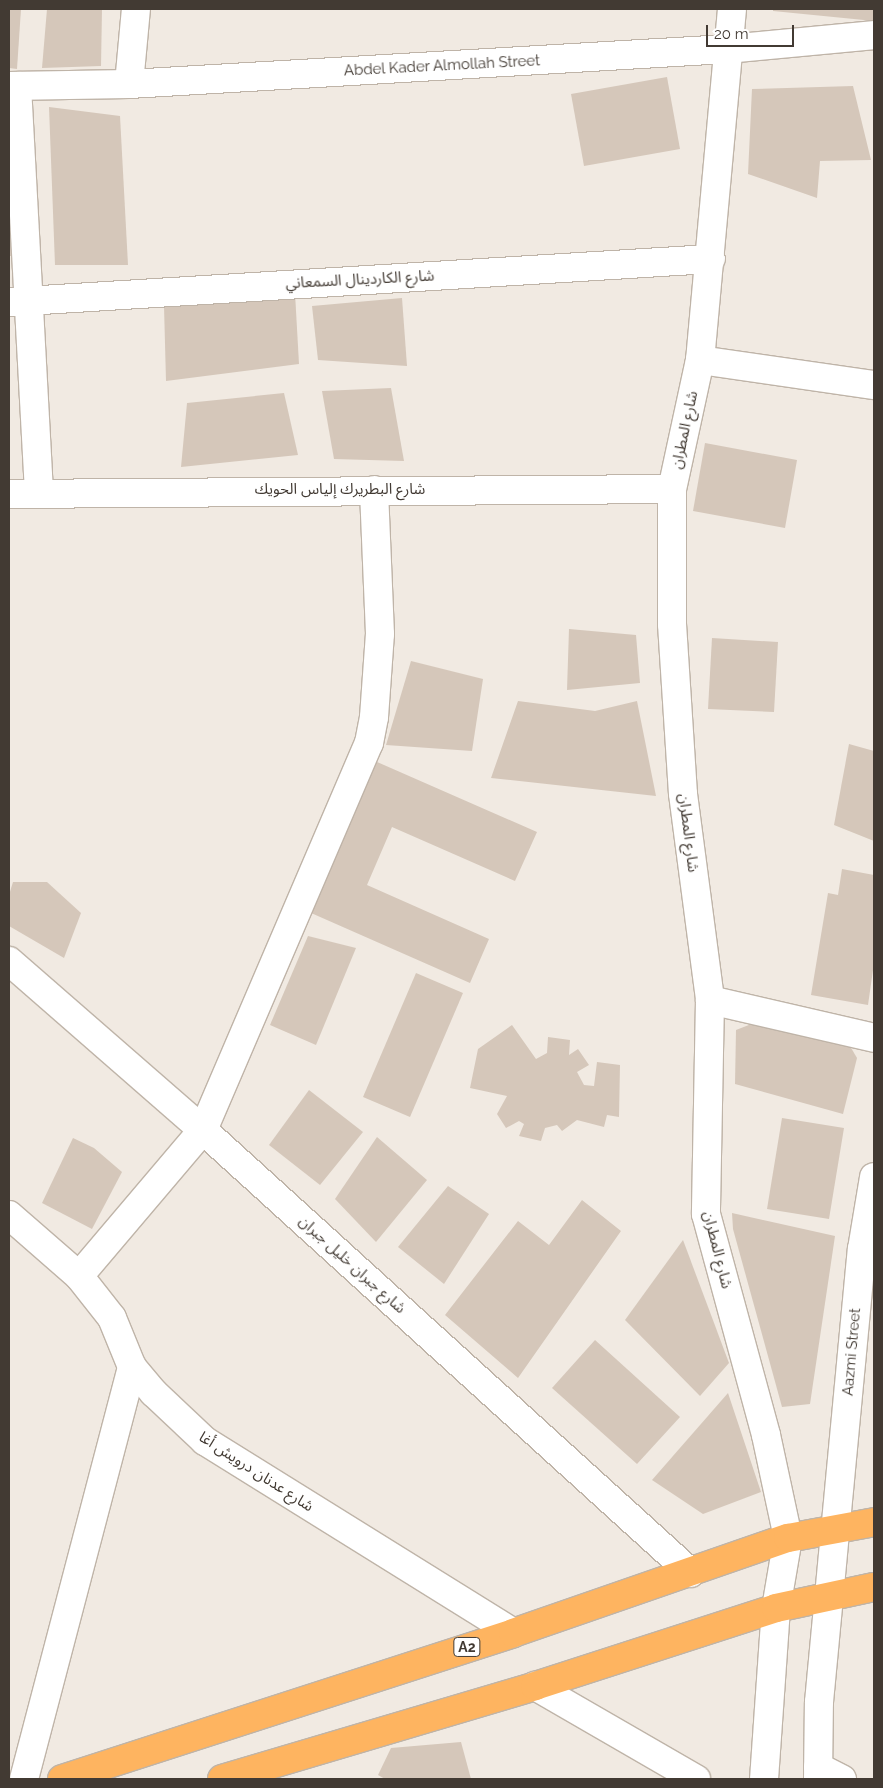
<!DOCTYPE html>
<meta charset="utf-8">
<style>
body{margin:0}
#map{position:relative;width:883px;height:1788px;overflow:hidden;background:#f1eae2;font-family:Raleway,"Noto Sans Arabic",sans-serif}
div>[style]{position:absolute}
.building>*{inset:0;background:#d5c7ba}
.roads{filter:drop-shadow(1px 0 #bfb4a8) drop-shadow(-1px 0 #bfb4a8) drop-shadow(0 1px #bfb4a8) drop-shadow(0 -1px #bfb4a8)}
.street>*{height:28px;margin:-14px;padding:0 14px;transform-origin:14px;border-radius:14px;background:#fff}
.highway>*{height:28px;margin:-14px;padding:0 14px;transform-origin:14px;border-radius:14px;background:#feb460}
span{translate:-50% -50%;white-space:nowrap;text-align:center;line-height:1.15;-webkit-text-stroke:4px #fff;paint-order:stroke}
.shield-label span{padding:1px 4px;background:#fff;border:1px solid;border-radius:4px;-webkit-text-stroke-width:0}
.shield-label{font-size:14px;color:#423a33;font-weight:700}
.street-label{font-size:15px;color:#423a33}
.frame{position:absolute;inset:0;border:10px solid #423a33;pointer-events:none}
.scale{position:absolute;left:706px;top:25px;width:88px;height:22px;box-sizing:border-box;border:2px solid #423a33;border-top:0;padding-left:6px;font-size:15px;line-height:18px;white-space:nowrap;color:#423a33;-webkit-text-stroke:4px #fff;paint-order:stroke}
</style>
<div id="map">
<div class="building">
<i style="clip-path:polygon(9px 9px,21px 9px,17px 69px,9px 68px)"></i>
<i style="clip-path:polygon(47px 9px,102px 9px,101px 66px,42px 68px)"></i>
<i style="clip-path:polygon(773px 9px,874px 9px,874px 21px,773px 11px)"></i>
<i style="clip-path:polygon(667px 77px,680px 149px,584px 166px,571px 94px)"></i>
<i style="clip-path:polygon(853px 86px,871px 160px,820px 161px,817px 198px,748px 174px,752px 89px)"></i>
<i style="clip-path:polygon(49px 107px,120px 116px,128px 265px,55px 265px)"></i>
<i style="clip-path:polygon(9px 200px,20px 200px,23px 256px,9px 256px)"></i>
<i style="clip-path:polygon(295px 293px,299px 364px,166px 381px,164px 306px)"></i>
<i style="clip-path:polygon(402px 298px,407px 366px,318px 360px,312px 306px)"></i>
<i style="clip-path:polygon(391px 388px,404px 461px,334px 459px,322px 391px)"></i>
<i style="clip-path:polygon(284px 393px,298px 455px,181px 467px,187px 403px)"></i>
<i style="clip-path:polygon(705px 443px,797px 460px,785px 528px,693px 511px)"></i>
<i style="clip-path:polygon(569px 629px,636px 635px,640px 683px,567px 690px)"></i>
<i style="clip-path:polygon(712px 638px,778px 642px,774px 712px,708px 709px)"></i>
<i style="clip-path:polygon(411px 661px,483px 679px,472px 751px,386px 745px)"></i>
<i style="clip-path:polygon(518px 701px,595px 711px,637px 701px,656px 796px,491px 778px)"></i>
<i style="clip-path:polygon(849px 744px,874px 751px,874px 841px,834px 825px)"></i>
<i style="clip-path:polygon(368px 758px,537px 832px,515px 881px,392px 827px,367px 885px,489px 939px,470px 983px,302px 909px)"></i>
<i style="clip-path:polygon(842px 869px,874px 875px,874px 963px,868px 1005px,811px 995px,828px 893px,838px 895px)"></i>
<i style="clip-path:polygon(13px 882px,47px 882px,81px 913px,64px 958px,9px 926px,9px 895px)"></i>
<i style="clip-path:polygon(308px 936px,356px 948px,316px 1045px,270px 1025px)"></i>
<i style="clip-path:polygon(416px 973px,463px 993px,410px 1117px,363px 1097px)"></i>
<i style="clip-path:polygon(754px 1023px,847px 1041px,857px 1058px,843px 1114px,735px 1084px,736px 1030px)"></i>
<i style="clip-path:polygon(512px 1025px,536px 1059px,547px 1053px,548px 1037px,570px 1040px,569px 1055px,578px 1049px,589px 1065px,577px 1072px,584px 1085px,594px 1086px,597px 1062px,620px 1065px,619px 1117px,607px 1115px,604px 1127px,577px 1120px,562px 1131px,557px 1125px,545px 1128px,541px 1141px,519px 1136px,524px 1124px,519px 1121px,506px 1128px,497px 1114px,507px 1096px,470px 1088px,478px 1049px)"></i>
<i style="clip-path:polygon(309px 1090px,363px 1132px,320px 1185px,269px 1145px)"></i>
<i style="clip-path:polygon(782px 1118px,844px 1128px,829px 1219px,767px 1209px)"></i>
<i style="clip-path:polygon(377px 1137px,427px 1180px,376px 1242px,335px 1199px)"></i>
<i style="clip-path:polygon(73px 1138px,94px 1148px,122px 1172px,92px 1229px,42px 1203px)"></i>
<i style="clip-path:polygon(448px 1186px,489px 1214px,444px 1284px,398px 1247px)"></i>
<i style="clip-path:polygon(582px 1200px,621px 1231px,518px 1378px,445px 1315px,518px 1221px,549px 1245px)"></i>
<i style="clip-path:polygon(732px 1213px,835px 1236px,810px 1404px,782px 1407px,733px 1229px)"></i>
<i style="clip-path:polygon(683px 1240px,729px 1363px,700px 1396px,625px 1320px)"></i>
<i style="clip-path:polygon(595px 1340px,680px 1417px,637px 1464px,552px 1388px)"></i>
<i style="clip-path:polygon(728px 1393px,761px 1492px,703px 1514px,652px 1480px)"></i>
<i style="clip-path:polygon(461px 1742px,471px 1779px,385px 1779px,378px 1775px,391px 1748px)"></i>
</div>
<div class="roads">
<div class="street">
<i style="left:732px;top:9px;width:352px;rotate:95.2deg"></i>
<i style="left:700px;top:360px;width:132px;rotate:102.2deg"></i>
<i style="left:672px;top:489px;width:135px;rotate:90deg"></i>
<i style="left:672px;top:624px;width:170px;rotate:86.3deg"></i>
<i style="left:683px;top:794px;width:208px;rotate:82.5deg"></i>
<i style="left:710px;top:1000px;width:214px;rotate:91.1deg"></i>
<i style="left:706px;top:1214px;width:229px;rotate:74.8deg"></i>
<i style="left:766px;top:1435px;width:105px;rotate:77.9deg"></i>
<i style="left:788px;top:1538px;width:71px;rotate:99.7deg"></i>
<i style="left:776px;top:1608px;width:171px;rotate:94deg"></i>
<i style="left:129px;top:84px;width:75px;rotate:-84.7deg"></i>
<i style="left:9px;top:86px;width:120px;rotate:-1deg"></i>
<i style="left:129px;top:84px;width:599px;rotate:-3.35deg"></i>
<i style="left:727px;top:49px;width:148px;rotate:-5.4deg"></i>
<i style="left:17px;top:86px;width:408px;rotate:86.9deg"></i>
<i style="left:9px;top:302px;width:703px;rotate:-3.51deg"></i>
<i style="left:700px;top:360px;width:176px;rotate:8.2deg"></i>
<i style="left:9px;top:494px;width:663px;rotate:-0.43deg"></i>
<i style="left:9px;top:961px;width:257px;rotate:41.1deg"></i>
<i style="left:203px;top:1130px;width:659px;rotate:42.23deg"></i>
<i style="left:710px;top:1000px;width:168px;rotate:13deg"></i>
<i style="left:9px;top:1215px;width:93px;rotate:41.1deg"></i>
<i style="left:79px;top:1276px;width:53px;rotate:51.8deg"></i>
<i style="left:112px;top:1318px;width:53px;rotate:67.8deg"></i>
<i style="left:132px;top:1367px;width:34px;rotate:50deg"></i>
<i style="left:154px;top:1393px;width:70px;rotate:43.3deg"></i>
<i style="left:205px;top:1441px;width:363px;rotate:31.9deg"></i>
<i style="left:79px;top:1276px;width:192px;rotate:-49.7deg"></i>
<i style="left:203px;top:1130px;width:421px;rotate:-66.8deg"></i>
<i style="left:369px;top:743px;width:26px;rotate:-79deg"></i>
<i style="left:374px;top:717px;width:83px;rotate:-85.9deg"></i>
<i style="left:380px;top:634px;width:144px;rotate:-92.4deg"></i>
<i style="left:535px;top:1686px;width:186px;rotate:30deg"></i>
<i style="left:818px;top:1767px;width:27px;rotate:27deg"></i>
<i style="left:24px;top:1779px;width:426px;rotate:-75.3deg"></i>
<i style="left:818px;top:1779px;width:77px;rotate:-89.3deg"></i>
<i style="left:819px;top:1702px;width:455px;rotate:-84.6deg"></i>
<i style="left:862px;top:1249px;width:73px;rotate:-80.5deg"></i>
</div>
<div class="highway">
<i style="left:62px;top:1779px;width:474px;rotate:-17.9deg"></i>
<i style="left:513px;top:1633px;width:291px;rotate:-19.1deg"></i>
<i style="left:788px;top:1538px;width:87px;rotate:-10.5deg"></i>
<i style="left:222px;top:1779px;width:327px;rotate:-16.5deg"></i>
<i style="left:535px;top:1686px;width:253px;rotate:-17.9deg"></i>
<i style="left:776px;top:1608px;width:100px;rotate:-12.1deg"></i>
</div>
</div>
<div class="shield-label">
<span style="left:467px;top:1647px">A2</span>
</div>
<div class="street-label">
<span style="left:442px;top:66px;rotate:-3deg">Abdel Kader Almollah Street</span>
<span style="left:360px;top:280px;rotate:-3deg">شارع الكاردينال السمعاني</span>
<span style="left:685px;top:430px;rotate:-78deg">شارع المطران</span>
<span style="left:340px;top:490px">شارع البطريرك إلياس الحويك</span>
<span style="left:688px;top:833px;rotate:83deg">شارع المطران</span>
<span style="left:717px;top:1250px;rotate:76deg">شارع المطران</span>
<span style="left:352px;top:1265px;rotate:42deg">شارع جبران خليل جبران</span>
<span style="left:852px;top:1352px;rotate:-85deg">Aazmi Street</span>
<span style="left:256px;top:1472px;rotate:33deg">شارع عدنان درويش أغا</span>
</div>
<div class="frame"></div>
<div class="scale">20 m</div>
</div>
